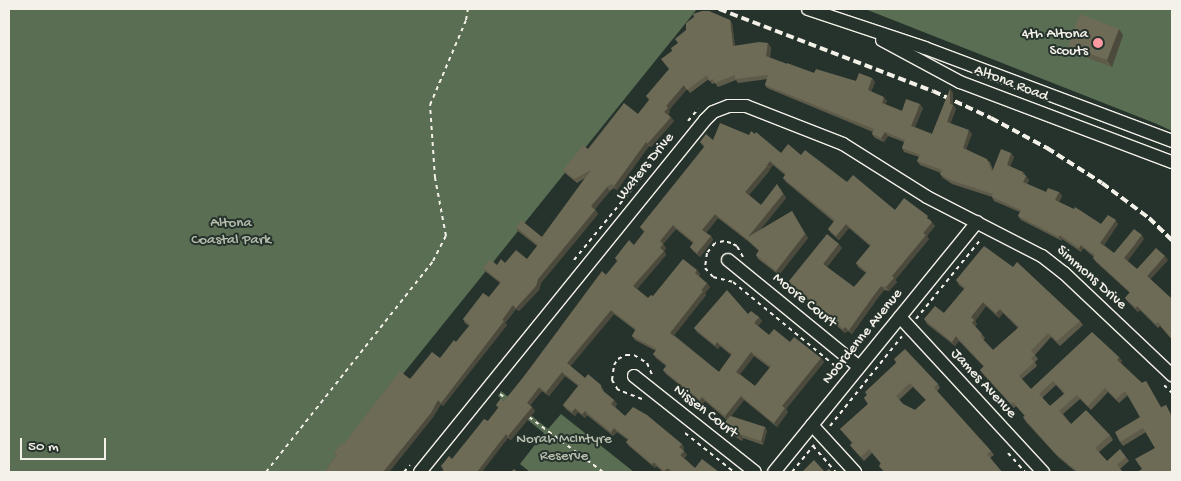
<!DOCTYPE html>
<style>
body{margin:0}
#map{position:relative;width:1181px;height:481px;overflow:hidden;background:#26332d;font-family:"Gochi Hand",sans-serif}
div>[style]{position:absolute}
.green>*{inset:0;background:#596e52}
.path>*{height:2px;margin-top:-1px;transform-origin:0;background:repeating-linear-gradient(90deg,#f4f1e8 0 4px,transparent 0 8px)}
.roads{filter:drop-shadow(1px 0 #f4f1e8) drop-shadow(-1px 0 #f4f1e8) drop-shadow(0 1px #f4f1e8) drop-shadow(0 -1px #f4f1e8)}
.minor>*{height:12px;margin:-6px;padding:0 6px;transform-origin:6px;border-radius:6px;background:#26332d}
.rail>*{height:4px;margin-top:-2px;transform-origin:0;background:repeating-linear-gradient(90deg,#f4f1e8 0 8px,transparent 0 12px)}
.wall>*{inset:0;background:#5e5b4a}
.shaded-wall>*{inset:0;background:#4c4a3c}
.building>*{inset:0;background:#6d6a56}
.dots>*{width:14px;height:14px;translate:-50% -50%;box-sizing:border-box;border:2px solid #26332d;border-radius:50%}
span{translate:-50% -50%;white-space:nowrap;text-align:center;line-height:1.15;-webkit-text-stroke:4px #26332d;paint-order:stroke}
.poi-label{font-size:15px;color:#f4f1e8}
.right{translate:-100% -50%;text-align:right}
.street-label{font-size:15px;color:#f4f1e8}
.park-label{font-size:15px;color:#b6bdac}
.frame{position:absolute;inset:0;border:10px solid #f4f1e8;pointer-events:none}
.scale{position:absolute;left:20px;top:438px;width:86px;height:22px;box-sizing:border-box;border:2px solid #f4f1e8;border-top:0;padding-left:6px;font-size:15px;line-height:18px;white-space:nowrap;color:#f4f1e8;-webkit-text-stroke:4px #26332d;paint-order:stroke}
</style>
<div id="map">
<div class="green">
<i style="clip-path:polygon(9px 9px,697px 9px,324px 472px,9px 472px)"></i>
<i style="clip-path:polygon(865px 9px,1172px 9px,1172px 131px,1157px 124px)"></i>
<i style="clip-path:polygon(501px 391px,548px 429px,561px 414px,634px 472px,530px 472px,520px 464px,544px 433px,498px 396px)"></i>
</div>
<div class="path">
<i style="left:688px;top:121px;width:16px;rotate:-50deg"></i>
<i style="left:743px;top:257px;width:13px;rotate:-119deg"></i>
<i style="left:737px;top:246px;width:7px;rotate:-153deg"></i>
<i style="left:731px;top:243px;width:7px;rotate:-164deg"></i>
<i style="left:724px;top:241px;width:9px;rotate:167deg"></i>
<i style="left:715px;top:243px;width:13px;rotate:129deg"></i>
<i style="left:707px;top:253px;width:15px;rotate:98deg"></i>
<i style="left:705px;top:268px;width:12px;rotate:48deg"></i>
<i style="left:713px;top:277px;width:21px;rotate:14deg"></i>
<i style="left:733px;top:282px;width:139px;rotate:39.4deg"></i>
<i style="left:574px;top:260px;width:107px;rotate:-50.7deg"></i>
<i style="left:916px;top:319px;width:103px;rotate:-50.9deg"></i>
<i style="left:1164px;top:385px;width:11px;rotate:45deg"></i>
<i style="left:500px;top:394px;width:10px;rotate:37deg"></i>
<i style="left:642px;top:399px;width:26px;rotate:-159deg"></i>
<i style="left:618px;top:390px;width:12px;rotate:-121deg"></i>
<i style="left:612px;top:380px;width:15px;rotate:-82deg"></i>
<i style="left:614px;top:365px;width:7px;rotate:-56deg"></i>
<i style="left:618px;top:359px;width:9px;rotate:-27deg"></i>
<i style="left:626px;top:355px;width:8px"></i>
<i style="left:634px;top:355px;width:15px;rotate:32deg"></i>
<i style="left:647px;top:363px;width:13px;rotate:67deg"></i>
<i style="left:529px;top:417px;width:92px;rotate:36.6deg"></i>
<i style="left:830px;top:426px;width:115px;rotate:-51.3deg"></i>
<i style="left:685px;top:433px;width:63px;rotate:38.5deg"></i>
<i style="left:813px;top:446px;width:35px;rotate:49deg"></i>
<i style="left:1008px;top:453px;width:25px;rotate:48deg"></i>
<i style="left:266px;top:472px;width:269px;rotate:-51.6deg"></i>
<i style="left:433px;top:261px;width:28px;rotate:-63deg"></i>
<i style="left:446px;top:236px;width:59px;rotate:-100.7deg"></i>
<i style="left:435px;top:178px;width:73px;rotate:-93.9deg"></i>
<i style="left:430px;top:105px;width:92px;rotate:-67deg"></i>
<i style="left:466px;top:20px;width:11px;rotate:-80deg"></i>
<i style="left:404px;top:472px;width:9px;rotate:-49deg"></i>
<i style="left:792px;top:472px;width:35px;rotate:-51deg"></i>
</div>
<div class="roads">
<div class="minor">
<i style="left:808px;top:9px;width:123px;rotate:18.4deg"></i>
<i style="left:925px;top:48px;width:264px;rotate:20.6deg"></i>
<i style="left:882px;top:40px;width:89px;rotate:28.3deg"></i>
<i style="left:960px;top:82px;width:227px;rotate:20.7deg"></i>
<i style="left:728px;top:260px;width:169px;rotate:39.2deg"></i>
<i style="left:900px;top:317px;width:211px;rotate:47.3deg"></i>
<i style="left:634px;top:376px;width:154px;rotate:38.4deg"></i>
<i style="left:812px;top:425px;width:64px;rotate:47.5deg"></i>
<i style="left:420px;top:472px;width:453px;rotate:-51deg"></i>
<i style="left:705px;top:120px;width:11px;rotate:-45deg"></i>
<i style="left:713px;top:112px;width:17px;rotate:-21deg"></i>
<i style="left:729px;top:106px;width:17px"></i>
<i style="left:746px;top:106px;width:104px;rotate:21.4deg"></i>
<i style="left:843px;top:144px;width:99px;rotate:32.2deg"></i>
<i style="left:927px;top:197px;width:129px;rotate:27.2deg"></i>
<i style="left:1042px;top:256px;width:28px;rotate:38deg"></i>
<i style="left:1064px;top:273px;width:149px;rotate:43.4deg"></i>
<i style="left:774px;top:472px;width:322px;rotate:-50.9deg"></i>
</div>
</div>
<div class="rail">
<i style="left:719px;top:9px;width:229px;rotate:21deg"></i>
<i style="left:933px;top:91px;width:64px;rotate:25deg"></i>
<i style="left:991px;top:118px;width:64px;rotate:28.2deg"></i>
<i style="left:1047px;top:148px;width:65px;rotate:32.5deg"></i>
<i style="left:1102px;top:183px;width:59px;rotate:36.7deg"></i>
<i style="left:1149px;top:218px;width:32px;rotate:44deg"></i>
</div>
<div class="wall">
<i style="clip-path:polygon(730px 20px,732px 23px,735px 46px,771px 47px,770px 58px,787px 64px,814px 73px,856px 81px,872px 78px,875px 82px,871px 92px,887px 101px,885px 104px,902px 111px,923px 108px,915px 127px,932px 134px,950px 89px,953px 93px,953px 105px,956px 109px,950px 123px,972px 134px,966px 149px,990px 162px,993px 170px,1011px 153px,1014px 157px,1010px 167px,1023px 172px,1029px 180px,1027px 184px,1046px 192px,1059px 192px,1062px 196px,1059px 202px,1101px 224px,1118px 224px,1104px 245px,1114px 253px,1144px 239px,1127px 261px,1137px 269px,1168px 260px,1150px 279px,1172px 299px,1172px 340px,1160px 326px,1158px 328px,1140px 310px,1138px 312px,1128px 302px,1125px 298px,1130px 293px,1096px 262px,1093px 258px,1094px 257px,1083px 248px,1081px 252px,1062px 239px,1062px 241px,1021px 220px,1018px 216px,1020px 212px,994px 201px,992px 197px,952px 184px,943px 178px,940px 174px,941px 173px,920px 165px,917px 161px,919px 157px,904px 152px,902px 148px,904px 142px,888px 136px,884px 142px,875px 138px,872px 134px,873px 132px,767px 88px,765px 85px,767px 79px,738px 83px,736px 80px,718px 87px,715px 83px,712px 84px,709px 79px,690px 93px,687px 89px,669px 110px,670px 112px,668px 115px,674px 121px,651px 147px,649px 146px,617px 190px,614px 188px,610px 191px,595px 209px,598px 214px,541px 283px,539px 290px,519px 311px,516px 309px,505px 323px,507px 325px,443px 406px,441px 404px,433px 417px,389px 472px,324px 472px,336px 456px,334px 453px,343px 445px,410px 379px,440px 358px,456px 342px,469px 326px,465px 323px,463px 319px,489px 297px,500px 283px,486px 272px,483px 268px,527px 259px,537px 246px,518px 231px,516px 227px,542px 237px,585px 178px,577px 183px,566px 174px,563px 170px,588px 149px,638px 114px,649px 100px,646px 96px)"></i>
<i style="clip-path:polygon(1119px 29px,1123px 35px,1112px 67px,1072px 52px,1068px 46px)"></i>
<i style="clip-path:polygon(evenodd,713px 140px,781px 153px,801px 155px,895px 210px,931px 220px,930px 221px,935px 226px,927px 236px,929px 239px,895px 280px,897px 282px,889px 291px,884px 290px,877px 299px,852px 334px,848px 331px,845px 333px,791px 285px,789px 281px,842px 248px,827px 267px,854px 287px,866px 273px,858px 267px,856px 263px,870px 246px,849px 228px,839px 240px,831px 233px,828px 229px,834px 222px,786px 182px,783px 178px,785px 175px,773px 165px,770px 169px,768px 168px,770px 170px,749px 195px,761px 205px,780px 188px,786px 198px,760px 230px,792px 211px,808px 238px,779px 275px,758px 259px,756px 255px,759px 251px,749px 242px,718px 218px,706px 233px,711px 236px,713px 240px,700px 257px,693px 251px,690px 247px,693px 243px,676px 229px,663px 244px,666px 248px,664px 251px,666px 255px,637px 289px,648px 298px,653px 296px,697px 270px,700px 274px,699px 276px,710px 287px,705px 293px,706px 295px,674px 335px,719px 372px,731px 355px,720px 346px,718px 349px,697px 332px,694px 328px,748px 314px,759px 317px,762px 321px,758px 326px,769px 335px,790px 342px,821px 358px,824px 362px,786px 409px,788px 412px,777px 427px,744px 400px,731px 416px,765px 427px,767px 431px,763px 445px,743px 438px,742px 441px,725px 430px,722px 426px,727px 420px,705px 401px,703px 404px,666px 374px,663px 370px,666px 366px,656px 358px,653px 354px,656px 351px,635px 340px,632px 336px,635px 330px,614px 314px,570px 366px,585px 378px,603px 389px,604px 392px,614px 400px,617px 404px,615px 407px,625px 416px,682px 444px,684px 448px,683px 450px,687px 455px,684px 458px,695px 468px,719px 472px,663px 472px,656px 466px,655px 468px,629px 446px,626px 442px,628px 440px,617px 432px,613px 436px,587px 415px,585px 418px,578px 412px,575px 416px,566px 409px,563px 405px,578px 386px,565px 376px,549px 396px,542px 391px,530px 405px,535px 411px,511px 440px,508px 438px,443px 470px,441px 466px,452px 459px,488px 421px,498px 408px,496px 405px,504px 401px,617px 261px,615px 258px,634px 245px,644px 232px,640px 227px,704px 147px,700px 142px,713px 140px,754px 356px,770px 368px,755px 386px,740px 374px,754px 356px)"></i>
<i style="clip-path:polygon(evenodd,956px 280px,1080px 321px,1083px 325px,1060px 346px,1051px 337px,1035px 355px,1038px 359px,1035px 362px,1037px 366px,1022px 379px,1031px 389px,1119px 357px,1122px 361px,1121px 363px,1142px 383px,1146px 381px,1161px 407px,1166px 405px,1172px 416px,1172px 472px,1142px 469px,1155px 448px,1146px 432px,1123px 446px,1120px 442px,1140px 417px,1128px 395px,1119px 403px,1108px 392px,1091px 410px,1080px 399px,1063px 414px,1071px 424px,1110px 435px,1113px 440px,1099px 452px,1107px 461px,1126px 457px,1129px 461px,1120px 469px,1076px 472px,1058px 457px,1026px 422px,1023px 417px,1025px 416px,1016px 406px,1014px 408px,983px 374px,980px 370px,984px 367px,959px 341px,955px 346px,927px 324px,924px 319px,944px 313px,964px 289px,959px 285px,956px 280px,986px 306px,999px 318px,1003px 313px,1018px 328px,993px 350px,983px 340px,985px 338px,975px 326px,977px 324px,975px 321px,986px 306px,956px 280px,1056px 385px,1064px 394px,1050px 406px,1042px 398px,1056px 385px)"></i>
<i style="clip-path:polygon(evenodd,894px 359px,938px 384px,940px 388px,937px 391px,938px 392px,991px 451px,994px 455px,990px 458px,1002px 472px,884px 472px,879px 466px,881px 464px,872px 453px,864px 461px,853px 449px,850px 445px,852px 443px,840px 429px,868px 404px,864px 398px,896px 363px,894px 359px,913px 387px,926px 400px,915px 410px,903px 404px,899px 400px,913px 387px)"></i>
</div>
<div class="shaded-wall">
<i style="clip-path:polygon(730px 20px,732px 23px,735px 50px,733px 46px)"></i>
<i style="clip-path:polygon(1119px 29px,1123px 35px,1112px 67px,1107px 60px)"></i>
<i style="clip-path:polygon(768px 43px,771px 47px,769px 60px,766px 56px)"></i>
<i style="clip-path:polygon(872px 78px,875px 82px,870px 94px,868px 90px)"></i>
<i style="clip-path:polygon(684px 85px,687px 89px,669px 110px,670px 112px,667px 116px,664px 112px,666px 106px)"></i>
<i style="clip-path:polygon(950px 89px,953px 93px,953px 106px,953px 105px,956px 109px,950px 125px,947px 122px,950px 104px)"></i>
<i style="clip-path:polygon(884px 97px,887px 101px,884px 107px,882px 103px)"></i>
<i style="clip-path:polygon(920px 104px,923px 108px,914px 129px,911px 126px)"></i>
<i style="clip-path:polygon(671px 117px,674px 121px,651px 147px,648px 143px)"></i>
<i style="clip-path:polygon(969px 130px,972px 134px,965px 152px,963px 148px)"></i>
<i style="clip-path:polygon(885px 132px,888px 136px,884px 142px,881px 138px)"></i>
<i style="clip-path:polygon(646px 142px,649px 146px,617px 190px,614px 186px)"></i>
<i style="clip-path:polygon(1011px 153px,1014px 157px,1009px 169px,1007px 165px)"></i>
<i style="clip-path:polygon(770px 161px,773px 165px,770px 169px,767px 165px)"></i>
<i style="clip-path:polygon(767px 166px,770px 170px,748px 196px,745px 192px)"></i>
<i style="clip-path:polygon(1026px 176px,1029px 180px,1026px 186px,1023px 182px)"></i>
<i style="clip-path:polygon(777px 184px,786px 198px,751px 241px,748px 237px)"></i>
<i style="clip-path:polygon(607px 187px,610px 191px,594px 210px,591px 206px)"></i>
<i style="clip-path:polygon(1059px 192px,1062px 196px,1058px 204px,1055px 200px)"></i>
<i style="clip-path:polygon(595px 210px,598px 214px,541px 283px,539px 290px,519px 311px,516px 308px,538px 279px)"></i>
<i style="clip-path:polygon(792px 211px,808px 238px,779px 275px,776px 271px)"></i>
<i style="clip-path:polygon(715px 214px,718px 218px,705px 234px,702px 230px)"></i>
<i style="clip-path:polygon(1116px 220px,1118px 224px,1103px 247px,1100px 243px)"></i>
<i style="clip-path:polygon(932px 222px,935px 226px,927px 236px,929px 239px,895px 280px,897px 282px,889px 291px,886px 287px,892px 276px)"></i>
<i style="clip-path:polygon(846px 224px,849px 228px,839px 240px,836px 236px)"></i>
<i style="clip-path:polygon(673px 225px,676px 229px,663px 244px,666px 248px,664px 251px,666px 255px,636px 290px,633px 286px,660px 241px)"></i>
<i style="clip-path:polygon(1060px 235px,1062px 239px,1062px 241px,1059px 237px)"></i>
<i style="clip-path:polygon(1142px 235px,1144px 239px,1127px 262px,1124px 258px)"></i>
<i style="clip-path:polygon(711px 236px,713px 240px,700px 257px,697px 253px)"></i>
<i style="clip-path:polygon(839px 244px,842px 248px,826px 268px,823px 264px)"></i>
<i style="clip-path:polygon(1081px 245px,1083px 248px,1081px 252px,1079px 248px)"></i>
<i style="clip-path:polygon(1165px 256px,1168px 260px,1150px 280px,1147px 276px)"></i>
<i style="clip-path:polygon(697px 270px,700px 274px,698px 277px,695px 273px)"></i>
<i style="clip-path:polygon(707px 283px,710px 287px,705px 293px,706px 295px,673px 337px,670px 333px)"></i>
<i style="clip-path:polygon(881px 286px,884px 290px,877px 299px,852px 334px,849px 330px,874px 295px)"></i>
<i style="clip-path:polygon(983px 302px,986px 306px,975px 321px,977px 324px,975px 327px,972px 323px,971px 317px)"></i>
<i style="clip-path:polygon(513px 305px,516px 309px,505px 323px,507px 325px,443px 406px,441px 403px)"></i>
<i style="clip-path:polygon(1137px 306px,1140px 310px,1138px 312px,1136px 308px)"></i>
<i style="clip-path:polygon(1000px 309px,1003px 313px,999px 318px,996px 313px)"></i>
<i style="clip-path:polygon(611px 310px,614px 314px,570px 367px,567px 363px)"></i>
<i style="clip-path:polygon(759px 317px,762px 321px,757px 327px,754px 323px)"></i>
<i style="clip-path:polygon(845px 327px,848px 331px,845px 333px,843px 329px)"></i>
<i style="clip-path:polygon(956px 336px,959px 341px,955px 346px,952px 342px)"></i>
<i style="clip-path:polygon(717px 342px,720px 346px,718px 349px,715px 345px)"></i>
<i style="clip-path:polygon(751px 352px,754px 356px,739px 376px,736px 372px)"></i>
<i style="clip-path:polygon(1119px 357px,1122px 361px,1120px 364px,1117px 360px)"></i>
<i style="clip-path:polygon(821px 358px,824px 362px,786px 409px,788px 412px,777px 427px,774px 423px,782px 406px)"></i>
<i style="clip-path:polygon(562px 372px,565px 376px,549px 396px,546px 392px)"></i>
<i style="clip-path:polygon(539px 387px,542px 391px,529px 407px,527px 403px)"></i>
<i style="clip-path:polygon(741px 396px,744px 400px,728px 420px,725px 416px)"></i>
<i style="clip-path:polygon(702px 397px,705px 401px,703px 404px,700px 400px)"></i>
<i style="clip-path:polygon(438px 400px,441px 404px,433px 417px,389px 472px,383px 472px)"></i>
<i style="clip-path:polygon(614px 400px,617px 404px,614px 408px,611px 404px)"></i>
<i style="clip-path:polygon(532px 407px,535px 411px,511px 440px,508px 436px)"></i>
<i style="clip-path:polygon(575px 408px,578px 412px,575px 416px,572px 412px)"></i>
<i style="clip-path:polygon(585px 411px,587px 415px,585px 418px,582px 414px)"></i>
<i style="clip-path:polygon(765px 427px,767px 431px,763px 445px,761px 441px)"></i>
<i style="clip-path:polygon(614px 428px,617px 432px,613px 436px,611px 432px)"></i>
<i style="clip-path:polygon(506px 434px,508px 438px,482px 472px,479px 472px,478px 471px)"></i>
<i style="clip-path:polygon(740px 434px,743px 438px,742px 441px,739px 437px)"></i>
<i style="clip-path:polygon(682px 444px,684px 448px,682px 451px,679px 447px)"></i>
<i style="clip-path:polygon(684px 451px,687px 455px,683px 459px,680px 455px)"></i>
<i style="clip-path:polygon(654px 462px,656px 466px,655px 468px,652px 464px)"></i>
<i style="clip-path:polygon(668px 468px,670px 472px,665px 472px,664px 471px)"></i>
</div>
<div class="building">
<i style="clip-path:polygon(702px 11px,709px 11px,730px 20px,733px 46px,759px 42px,768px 43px,766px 56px,787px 64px,787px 63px,814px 73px,816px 69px,856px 81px,859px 73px,872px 78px,868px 90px,884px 97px,882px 103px,902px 111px,906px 99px,920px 104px,911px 126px,932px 134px,950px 89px,950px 104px,953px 105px,947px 122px,969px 130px,963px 148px,987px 159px,992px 172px,1001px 149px,1011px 153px,1007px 165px,1023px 172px,1022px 174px,1026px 176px,1023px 182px,1046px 192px,1048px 188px,1059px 192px,1055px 200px,1074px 209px,1075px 207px,1101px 224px,1108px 215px,1116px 220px,1100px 243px,1114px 253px,1134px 229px,1142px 235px,1124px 258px,1137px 269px,1156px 248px,1165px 256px,1147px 276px,1172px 299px,1172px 339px,1158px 322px,1156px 324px,1137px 306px,1136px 308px,1125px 298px,1130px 292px,1093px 258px,1095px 255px,1081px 245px,1079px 248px,1060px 235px,1059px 237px,1018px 216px,1021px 210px,992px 197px,993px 194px,950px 180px,940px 174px,942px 170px,917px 161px,920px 155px,902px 148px,905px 140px,885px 132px,881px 138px,872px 134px,874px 129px,765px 85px,768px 75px,735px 79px,735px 75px,715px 83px,713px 79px,709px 81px,707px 75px,687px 90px,684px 85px,666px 106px,668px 108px,664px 112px,671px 117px,648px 143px,646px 142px,614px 186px,611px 184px,607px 187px,591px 206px,595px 210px,538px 279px,536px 286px,516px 308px,513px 305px,502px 320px,504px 321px,441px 403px,438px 400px,431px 413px,383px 472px,324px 472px,337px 455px,334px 453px,342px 443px,343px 445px,400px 371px,410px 379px,432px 352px,440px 358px,454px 340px,456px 342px,470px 325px,463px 319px,483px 293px,489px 297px,501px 282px,483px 268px,490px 259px,497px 265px,501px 259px,505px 263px,516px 250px,527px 259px,538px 245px,516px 227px,521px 220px,542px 237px,591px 170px,574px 179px,563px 170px,583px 145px,588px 149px,624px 103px,638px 114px,650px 99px,646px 96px,669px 69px,661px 59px,672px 51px,671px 48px,678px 43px,675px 39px,686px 30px,686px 23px,694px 17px,693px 14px)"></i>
<i style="clip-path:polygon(1080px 14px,1119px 29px,1107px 60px,1068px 46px)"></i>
<i style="clip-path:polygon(evenodd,720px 123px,749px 135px,751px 131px,755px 134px,756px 132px,781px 153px,788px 144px,801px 155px,805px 150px,847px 182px,853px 175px,895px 210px,904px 198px,928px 216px,927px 218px,932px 222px,923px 233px,926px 235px,892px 276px,894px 278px,886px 287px,881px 286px,874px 295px,849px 330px,845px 327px,843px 329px,789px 281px,827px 234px,839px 244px,823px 264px,854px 287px,867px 272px,856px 263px,871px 245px,846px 224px,836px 236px,828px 229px,835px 220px,783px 178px,786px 174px,770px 161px,767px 165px,765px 164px,767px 166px,745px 192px,761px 205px,777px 184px,783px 194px,748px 237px,792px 211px,805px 234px,776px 271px,756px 255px,759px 250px,746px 238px,715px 214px,702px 230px,711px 236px,697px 253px,690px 247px,694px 242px,673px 225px,660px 241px,663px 244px,660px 248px,664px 251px,633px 286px,648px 298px,651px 295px,653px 296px,683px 259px,697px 270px,695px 273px,707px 283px,701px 290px,703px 291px,670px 333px,719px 372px,732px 354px,717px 342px,715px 345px,694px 328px,727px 290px,748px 314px,751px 311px,759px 317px,754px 323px,769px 335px,774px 329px,790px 342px,794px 337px,821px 358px,782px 406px,785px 408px,774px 423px,741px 396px,725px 416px,702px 397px,700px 400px,663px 370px,667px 365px,653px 354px,657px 349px,632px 336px,636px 329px,611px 310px,567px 363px,585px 378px,588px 374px,601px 385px,602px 390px,614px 400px,611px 404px,625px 416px,633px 407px,647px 415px,682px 444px,679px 447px,684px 451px,680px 455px,695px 468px,702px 459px,719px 472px,673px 472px,668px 468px,664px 471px,654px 462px,652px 464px,626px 442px,629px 439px,614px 428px,611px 432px,585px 411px,582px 414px,575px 408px,572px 412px,563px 405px,579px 385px,562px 372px,546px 392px,539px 387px,527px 403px,532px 407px,508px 436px,506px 434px,478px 471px,480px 472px,442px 472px,444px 469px,441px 466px,449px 456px,452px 459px,484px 419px,488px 421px,499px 407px,496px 405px,501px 398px,504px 401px,519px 383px,602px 271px,606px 275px,618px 261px,615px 258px,629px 240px,634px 245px,645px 231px,640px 227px,705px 146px,700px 142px,706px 134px,713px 140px,720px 123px,751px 352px,771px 366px,755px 386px,736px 372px,751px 352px)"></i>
<i style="clip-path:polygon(evenodd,984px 246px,1013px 267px,1017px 262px,1080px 321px,1057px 341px,1048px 333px,1031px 351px,1035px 355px,1031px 358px,1034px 362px,1019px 376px,1031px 389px,1092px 332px,1119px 357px,1117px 360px,1142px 383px,1146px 381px,1161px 408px,1166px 405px,1172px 418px,1172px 472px,1137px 472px,1142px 469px,1135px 459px,1155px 448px,1143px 428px,1120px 442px,1115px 432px,1140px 417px,1125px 391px,1116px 399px,1105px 388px,1088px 406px,1077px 395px,1059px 411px,1071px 424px,1086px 410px,1110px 435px,1095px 448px,1107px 461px,1120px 449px,1126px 457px,1117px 465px,1123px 472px,1077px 472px,1078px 472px,1055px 453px,1023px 417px,1025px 416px,1013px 402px,1011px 404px,980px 370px,984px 366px,956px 336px,952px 342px,924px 319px,935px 306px,944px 313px,965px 288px,956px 280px,984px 246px,983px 302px,996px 313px,1000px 309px,1019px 327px,993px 350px,980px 336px,982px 334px,972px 323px,974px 320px,971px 317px,983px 302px,984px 246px,1053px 381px,1065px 393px,1050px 406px,1039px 394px,1053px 381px)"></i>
<i style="clip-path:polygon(evenodd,905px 349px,938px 384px,934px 387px,936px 390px,991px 451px,987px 454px,1002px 472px,890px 472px,889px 470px,887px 472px,885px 472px,879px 466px,881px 463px,869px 449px,861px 457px,850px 445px,853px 443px,840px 429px,868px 404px,864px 398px,867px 395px,865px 392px,897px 362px,894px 359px,905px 349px,910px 383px,926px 400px,915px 410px,903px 404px,896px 396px,910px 383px)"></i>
<i style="clip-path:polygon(730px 416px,765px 427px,761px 441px,740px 434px,739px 437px,722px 426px)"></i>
<i style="clip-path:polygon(814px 460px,825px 472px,802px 472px)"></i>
<i style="clip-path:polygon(514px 469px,517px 472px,511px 472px)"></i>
<i style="clip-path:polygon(829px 469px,832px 472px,825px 472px)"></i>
</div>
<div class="dots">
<i style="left:1098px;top:43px;background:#ff9aa2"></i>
</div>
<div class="poi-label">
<span class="right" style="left:1088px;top:43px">4th Altona<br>Scouts</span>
</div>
<div class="street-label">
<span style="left:1011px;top:84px;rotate:21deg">Altona Road</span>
<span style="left:646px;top:167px;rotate:-51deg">Waters Drive</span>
<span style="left:1091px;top:278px;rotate:42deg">Simmons Drive</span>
<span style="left:804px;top:301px;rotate:39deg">Moore Court</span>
<span style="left:863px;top:337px;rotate:-51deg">Noordenne Avenue</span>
<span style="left:983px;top:384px;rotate:47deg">James Avenue</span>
<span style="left:705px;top:412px;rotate:38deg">Nissen Court</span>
</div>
<div class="park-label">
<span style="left:231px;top:232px">Altona<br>Coastal Park</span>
<span style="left:564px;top:448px">Norah McIntyre<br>Reserve</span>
</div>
<div class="frame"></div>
<div class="scale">50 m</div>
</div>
